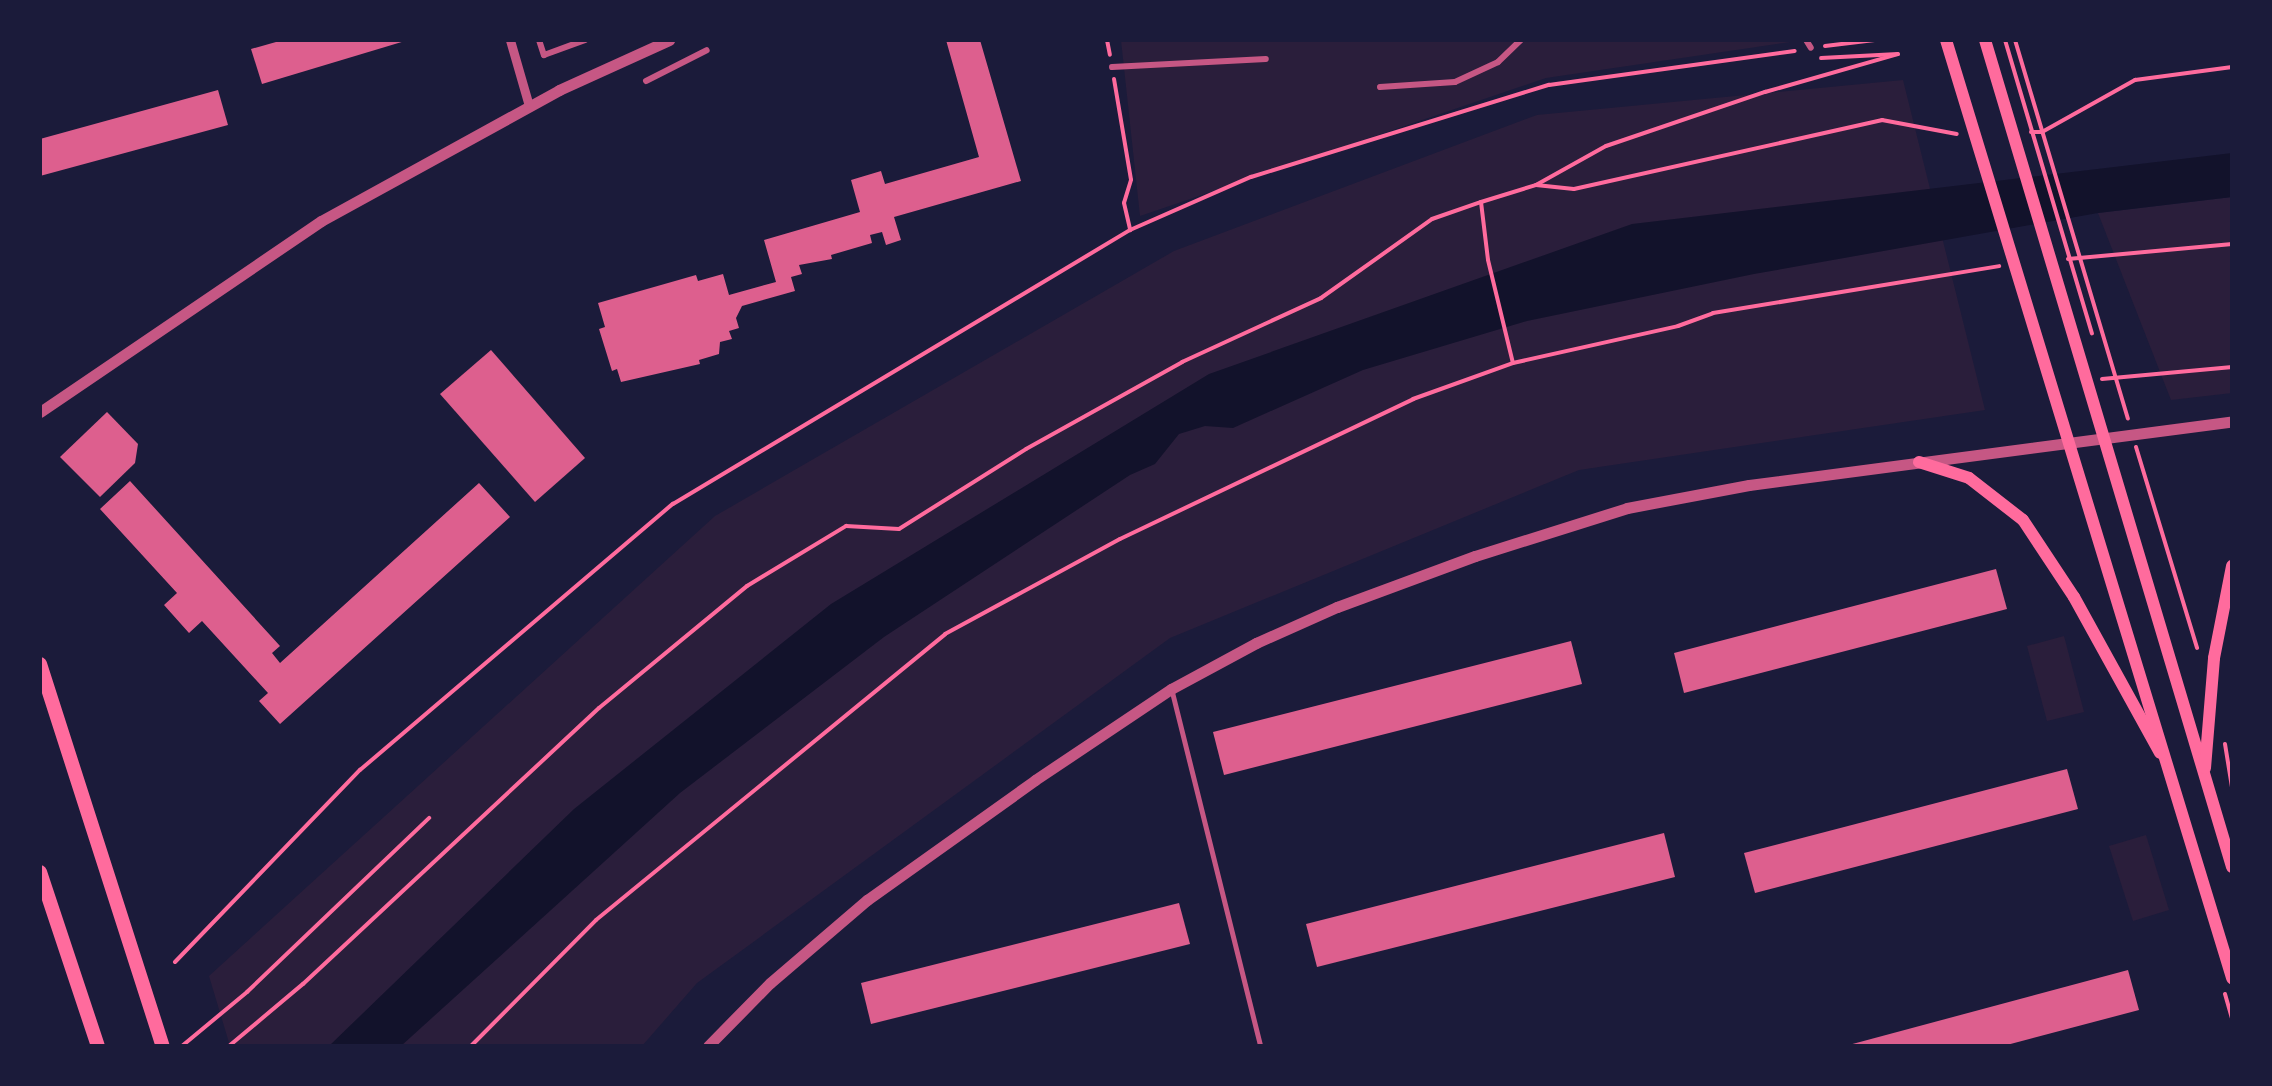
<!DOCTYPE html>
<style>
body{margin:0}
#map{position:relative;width:2272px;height:1086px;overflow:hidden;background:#1b1b3a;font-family:"Source Sans 3",sans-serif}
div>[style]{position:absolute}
.green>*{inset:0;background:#2a1e3b}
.water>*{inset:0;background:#12122b}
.building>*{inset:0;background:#dd5f8e}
.path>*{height:4px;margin:-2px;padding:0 2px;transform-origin:2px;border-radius:2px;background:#ff6b9d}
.service>*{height:5px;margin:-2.5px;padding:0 2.5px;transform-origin:2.5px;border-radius:2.5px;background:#c65784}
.pedestrian>*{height:6px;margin:-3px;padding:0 3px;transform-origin:3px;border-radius:3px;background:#c65784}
.minor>*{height:9px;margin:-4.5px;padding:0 4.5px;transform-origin:4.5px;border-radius:4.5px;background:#c65784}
.tertiary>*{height:11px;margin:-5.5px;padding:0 5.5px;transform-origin:5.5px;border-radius:5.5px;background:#c65784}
.secondary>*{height:12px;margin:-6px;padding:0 6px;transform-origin:6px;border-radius:6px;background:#ff6b9d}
.primary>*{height:14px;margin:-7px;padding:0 7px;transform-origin:7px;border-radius:7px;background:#ff6b9d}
span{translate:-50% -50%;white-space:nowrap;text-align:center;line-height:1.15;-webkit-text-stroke:8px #1b1b3a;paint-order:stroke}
.frame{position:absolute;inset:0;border:42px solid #1b1b3a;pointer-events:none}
</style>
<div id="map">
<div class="green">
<i style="clip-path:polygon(1121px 40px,1804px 40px,1546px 78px,1140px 216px)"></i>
<i style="clip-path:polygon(1903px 80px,1985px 410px,1579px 470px,1170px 638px,697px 983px,642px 1046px,230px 1046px,209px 976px,715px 516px,1174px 251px,1537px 115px)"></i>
<i style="clip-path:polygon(2232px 197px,2232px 393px,2171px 400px,2098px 213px)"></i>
<i style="clip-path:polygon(2064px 636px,2084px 712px,2047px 721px,2027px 646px)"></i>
<i style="clip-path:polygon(2146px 835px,2169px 910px,2133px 921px,2109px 846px)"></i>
</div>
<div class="water">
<i style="clip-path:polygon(2232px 153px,2232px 197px,2098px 213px,1754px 274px,1527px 321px,1363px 370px,1233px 428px,1205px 426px,1179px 434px,1155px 464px,1130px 475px,884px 637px,680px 793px,401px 1046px,329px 1046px,574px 809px,831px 604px,1209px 374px,1632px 224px)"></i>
</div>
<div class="building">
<i style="clip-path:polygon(283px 40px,405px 40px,405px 41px,262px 84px,251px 49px)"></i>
<i style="clip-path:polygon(946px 40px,980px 40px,1021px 181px,894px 217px,901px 240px,886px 245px,882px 232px,870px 235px,872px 243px,831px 255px,832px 259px,799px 265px,802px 274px,791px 277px,795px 291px,742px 306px,736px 318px,739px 328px,729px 331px,732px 339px,720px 342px,719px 354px,699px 360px,700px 364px,621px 382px,617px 369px,612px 371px,599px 329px,605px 327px,598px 303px,696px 275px,698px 281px,723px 274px,729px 295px,776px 282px,764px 240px,860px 212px,851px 180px,881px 171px,885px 184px,979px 157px)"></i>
<i style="clip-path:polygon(218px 90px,228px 125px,40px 176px,40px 139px)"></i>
<i style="clip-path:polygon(491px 350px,585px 458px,535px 502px,440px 394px)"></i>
<i style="clip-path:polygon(107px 412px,138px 444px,135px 463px,100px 497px,60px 457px)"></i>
<i style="clip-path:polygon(130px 481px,280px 646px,272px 653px,280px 663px,479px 483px,510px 517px,280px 724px,259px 701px,268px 693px,202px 621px,189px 633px,164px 605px,177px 593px,100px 509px)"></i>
<i style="clip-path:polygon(1996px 569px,2007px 609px,1684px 693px,1674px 653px)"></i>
<i style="clip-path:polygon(1571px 641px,1582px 684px,1224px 775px,1213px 732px)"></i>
<i style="clip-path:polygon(2067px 769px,2078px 809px,1755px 893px,1744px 853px)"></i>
<i style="clip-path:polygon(1664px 833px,1675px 877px,1317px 967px,1306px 924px)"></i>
<i style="clip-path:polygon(1179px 903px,1190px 944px,871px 1024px,861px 983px)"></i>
<i style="clip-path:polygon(2128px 970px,2139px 1010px,2003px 1046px,1845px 1046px)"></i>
</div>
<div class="path">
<i style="left:1107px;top:40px;width:15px;rotate:79deg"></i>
<i style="left:2005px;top:40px;width:306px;rotate:73.5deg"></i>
<i style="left:2015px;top:40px;width:395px;rotate:73.4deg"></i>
<i style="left:1825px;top:46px;width:50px;rotate:-6.8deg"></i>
<i style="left:1114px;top:79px;width:102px;rotate:80.4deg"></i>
<i style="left:1131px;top:180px;width:24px;rotate:107deg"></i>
<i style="left:1124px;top:203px;width:28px;rotate:77deg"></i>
<i style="left:1130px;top:230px;width:132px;rotate:-23.7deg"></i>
<i style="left:1251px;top:177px;width:312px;rotate:-17.2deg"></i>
<i style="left:1549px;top:85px;width:248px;rotate:-7.9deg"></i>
<i style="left:2031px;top:132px;width:11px"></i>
<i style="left:2042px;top:132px;width:107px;rotate:-29.2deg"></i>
<i style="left:2135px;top:80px;width:98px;rotate:-7.6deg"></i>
<i style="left:1536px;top:185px;width:80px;rotate:-29.1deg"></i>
<i style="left:1606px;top:146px;width:168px;rotate:-18.8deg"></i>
<i style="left:1765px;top:92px;width:138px;rotate:-15.9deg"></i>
<i style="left:1898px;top:54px;width:77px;rotate:177deg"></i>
<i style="left:1481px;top:202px;width:58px;rotate:83.1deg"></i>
<i style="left:1488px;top:260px;width:106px;rotate:76.4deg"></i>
<i style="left:2068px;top:259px;width:165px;rotate:-5.2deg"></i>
<i style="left:2102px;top:379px;width:131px;rotate:-5.3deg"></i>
<i style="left:2136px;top:447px;width:210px;rotate:73.1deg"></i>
<i style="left:2225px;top:744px;width:44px;rotate:80.8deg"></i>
<i style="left:175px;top:962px;width:267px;rotate:-46.1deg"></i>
<i style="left:360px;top:770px;width:411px;rotate:-40.4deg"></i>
<i style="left:673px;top:504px;width:533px;rotate:-30.95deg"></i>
<i style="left:2225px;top:994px;width:26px;rotate:74deg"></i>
<i style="left:182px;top:1046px;width:85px;rotate:-39.7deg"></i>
<i style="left:247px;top:992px;width:252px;rotate:-43.7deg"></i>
<i style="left:229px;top:1046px;width:97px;rotate:-40deg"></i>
<i style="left:303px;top:984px;width:405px;rotate:-43deg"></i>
<i style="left:599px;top:708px;width:192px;rotate:-39.5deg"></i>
<i style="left:747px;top:586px;width:116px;rotate:-31.2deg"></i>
<i style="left:846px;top:526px;width:53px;rotate:3.2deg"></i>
<i style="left:899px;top:529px;width:150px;rotate:-32.2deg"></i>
<i style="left:1026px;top:449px;width:179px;rotate:-29.1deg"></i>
<i style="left:1182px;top:362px;width:153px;rotate:-24.7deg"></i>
<i style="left:1321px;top:298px;width:136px;rotate:-35.4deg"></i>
<i style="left:1432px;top:219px;width:52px;rotate:-19.1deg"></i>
<i style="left:1481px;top:202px;width:58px;rotate:-17.2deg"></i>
<i style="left:1536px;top:185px;width:38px;rotate:6deg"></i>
<i style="left:1574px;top:189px;width:316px;rotate:-12.6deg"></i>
<i style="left:1882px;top:120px;width:76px;rotate:10.6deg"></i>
<i style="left:471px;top:1046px;width:177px;rotate:-45.2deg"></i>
<i style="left:596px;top:920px;width:451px;rotate:-39.3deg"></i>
<i style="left:945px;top:634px;width:199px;rotate:-28.5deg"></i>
<i style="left:1120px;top:539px;width:325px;rotate:-25.5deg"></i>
<i style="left:1413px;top:399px;width:106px;rotate:-19.8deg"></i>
<i style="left:1513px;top:363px;width:169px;rotate:-12.6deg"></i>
<i style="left:1678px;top:326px;width:37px;rotate:-20deg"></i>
<i style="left:1713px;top:313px;width:290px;rotate:-9.3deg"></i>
</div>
<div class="service">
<i style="left:1172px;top:692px;width:365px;rotate:76deg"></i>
</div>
<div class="pedestrian">
<i style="left:539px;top:40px;width:16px;rotate:72deg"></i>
<i style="left:544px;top:55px;width:44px;rotate:-20.1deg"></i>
<i style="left:1806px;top:40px;width:9px;rotate:58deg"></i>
<i style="left:1112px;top:67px;width:154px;rotate:-3deg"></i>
<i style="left:646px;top:81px;width:68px;rotate:-26.9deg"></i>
<i style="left:1380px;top:87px;width:75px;rotate:-3.8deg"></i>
<i style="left:1455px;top:82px;width:47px;rotate:-24.9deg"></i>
<i style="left:1498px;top:62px;width:32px;rotate:-44deg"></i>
</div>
<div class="minor">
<i style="left:510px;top:40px;width:69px;rotate:73.9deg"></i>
</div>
<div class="tertiary">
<i style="left:40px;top:412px;width:340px;rotate:-34.2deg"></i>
<i style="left:321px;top:221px;width:272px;rotate:-28.8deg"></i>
<i style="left:559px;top:90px;width:121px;rotate:-24.4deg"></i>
<i style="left:708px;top:1046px;width:88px;rotate:-45.5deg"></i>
<i style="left:770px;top:983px;width:128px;rotate:-40.6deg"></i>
<i style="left:867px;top:900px;width:206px;rotate:-35.5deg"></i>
<i style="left:1035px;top:780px;width:164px;rotate:-33.8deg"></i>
<i style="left:1171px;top:689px;width:97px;rotate:-28.4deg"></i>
<i style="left:1256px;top:643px;width:89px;rotate:-24deg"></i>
<i style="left:1337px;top:607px;width:147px;rotate:-20.3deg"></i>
<i style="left:1475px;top:556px;width:159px;rotate:-17.5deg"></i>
<i style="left:1627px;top:508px;width:124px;rotate:-10.7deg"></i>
<i style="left:1749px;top:485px;width:487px;rotate:-7.5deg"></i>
</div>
<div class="secondary">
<i style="left:1946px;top:40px;width:981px;rotate:73.04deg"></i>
<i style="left:1985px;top:40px;width:863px;rotate:73.37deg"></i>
<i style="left:1919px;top:462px;width:52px;rotate:17.7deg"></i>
<i style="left:1969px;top:478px;width:68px;rotate:37.9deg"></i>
<i style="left:2023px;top:520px;width:92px;rotate:56.5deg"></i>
<i style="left:2074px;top:597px;width:178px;rotate:61.1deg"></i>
<i style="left:2205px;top:768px;width:110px;rotate:-85.3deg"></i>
<i style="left:2214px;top:658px;width:94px;rotate:-78.9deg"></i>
</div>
<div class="primary">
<i style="left:40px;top:664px;width:401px;rotate:72.2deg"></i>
<i style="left:40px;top:872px;width:183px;rotate:71.6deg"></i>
</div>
<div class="frame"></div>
</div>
